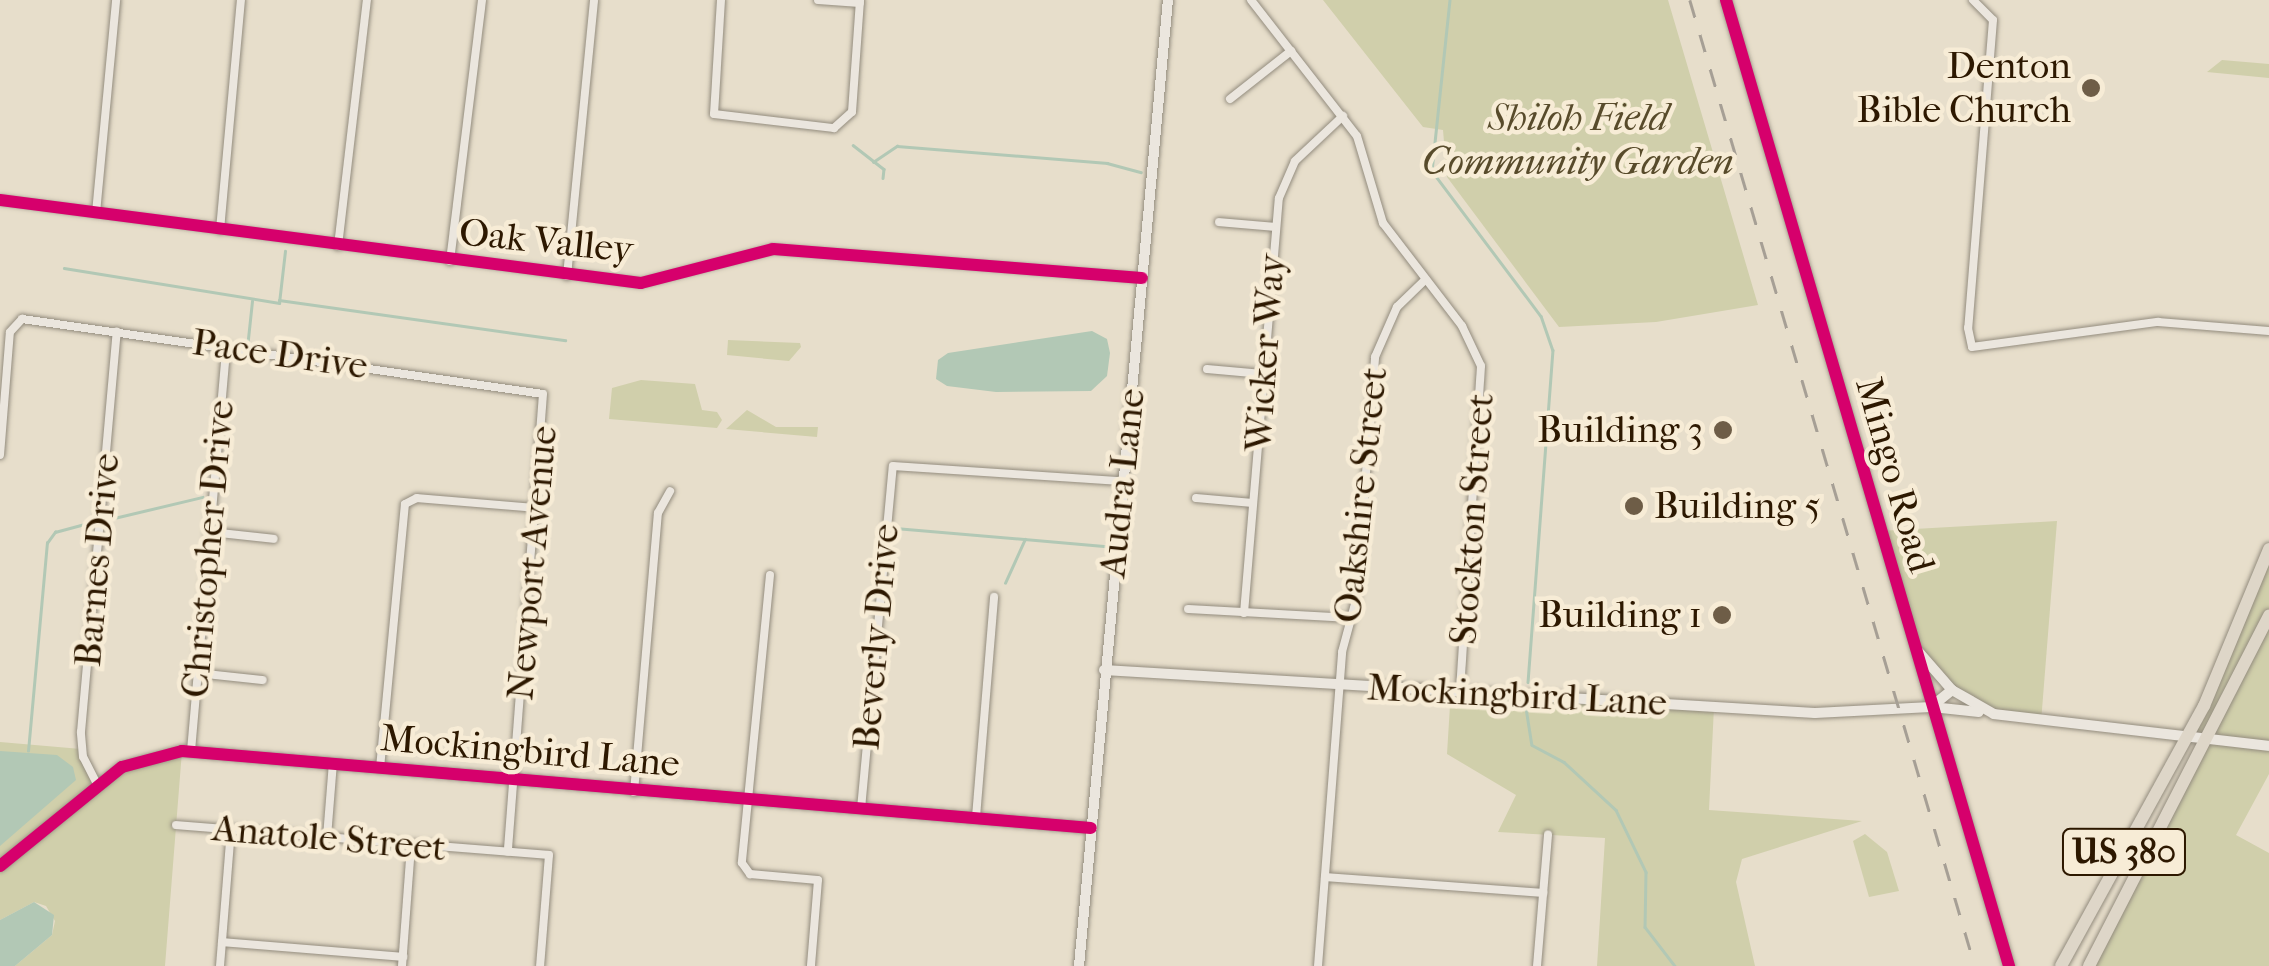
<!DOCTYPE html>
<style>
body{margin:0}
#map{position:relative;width:2269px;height:966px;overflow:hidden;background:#e7decb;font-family:"IM FELL French Canon",serif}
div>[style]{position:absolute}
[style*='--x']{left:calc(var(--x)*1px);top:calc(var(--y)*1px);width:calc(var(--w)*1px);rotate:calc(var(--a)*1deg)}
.green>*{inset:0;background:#d0cfab}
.water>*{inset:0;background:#b2c8b5}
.stream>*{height:2.5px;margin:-1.25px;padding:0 1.25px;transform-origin:1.25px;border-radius:1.25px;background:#b2c8b5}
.roads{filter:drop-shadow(0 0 2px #938c7e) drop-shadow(0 0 2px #938c7e)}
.minor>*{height:8px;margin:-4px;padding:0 4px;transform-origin:4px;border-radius:4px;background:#ebe6de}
.tertiary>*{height:10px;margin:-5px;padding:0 5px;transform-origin:5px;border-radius:5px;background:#ebe6de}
.primary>*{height:12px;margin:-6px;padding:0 6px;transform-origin:6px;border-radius:6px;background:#ded6c8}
.rail>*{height:2.5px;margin-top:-1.25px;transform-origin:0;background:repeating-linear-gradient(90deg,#a69f95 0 18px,transparent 0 36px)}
.cycleway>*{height:12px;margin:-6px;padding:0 6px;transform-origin:6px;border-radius:6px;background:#d6006c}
.dots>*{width:28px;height:28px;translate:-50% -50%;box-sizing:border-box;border:5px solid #f7ecd6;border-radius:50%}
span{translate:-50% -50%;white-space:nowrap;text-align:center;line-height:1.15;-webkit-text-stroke:9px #f7ecd6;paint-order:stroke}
.shield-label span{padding:2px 8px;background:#f7ecd6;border:2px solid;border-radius:8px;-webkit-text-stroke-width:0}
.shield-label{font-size:35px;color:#2d1800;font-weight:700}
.poi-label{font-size:38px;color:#2d1800}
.right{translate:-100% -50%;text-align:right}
.left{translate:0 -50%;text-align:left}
.park-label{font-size:38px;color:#584b2b;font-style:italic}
.street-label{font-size:38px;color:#2d1800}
</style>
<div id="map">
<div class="green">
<i style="clip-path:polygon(1323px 0,1668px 0,1758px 305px,1656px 322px,1559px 327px,1447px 177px,1443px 130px,1423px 127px)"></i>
<i style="clip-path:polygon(2222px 60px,2269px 64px,2269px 78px,2207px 72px)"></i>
<i style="clip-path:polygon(728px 340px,800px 343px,801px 347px,789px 361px,727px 355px)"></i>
<i style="clip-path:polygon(641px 380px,695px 384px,702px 410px,717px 412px,722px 420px,717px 428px,609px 419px,612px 388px)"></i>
<i style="clip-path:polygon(747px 410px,776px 427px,818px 427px,817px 437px,726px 429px)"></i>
<i style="clip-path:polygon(2057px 521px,2041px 722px,1981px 710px,1923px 660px,1879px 531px)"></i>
<i style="clip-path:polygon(2269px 549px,2269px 774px,2236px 835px,2269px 853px,2269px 966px,2089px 966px,2210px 741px,2187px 737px)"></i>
<i style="clip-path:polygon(1451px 689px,1714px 707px,1709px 810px,1862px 821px,1742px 859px,1736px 882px,1755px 966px,1597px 966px,1605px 838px,1498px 832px,1516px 795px,1447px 754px)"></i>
<i style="clip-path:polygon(0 742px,81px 749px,97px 784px,122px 767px,182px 751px,165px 966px,15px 966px,52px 935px,55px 921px,46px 906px,34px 902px,0 920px)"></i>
<i style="clip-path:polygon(1865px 834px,1887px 852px,1899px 891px,1869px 897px,1853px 841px)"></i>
</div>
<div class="water">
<i style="clip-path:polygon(1092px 331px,1107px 339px,1110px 353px,1107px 376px,1091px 391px,996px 392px,947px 386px,936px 379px,938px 360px,948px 353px)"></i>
<i style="clip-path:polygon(0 751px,57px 755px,73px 767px,76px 780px,0 846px)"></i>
<i style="clip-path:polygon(34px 902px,54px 915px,52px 935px,15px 966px,0 966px,0 920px)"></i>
</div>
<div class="stream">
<i style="--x:1450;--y:0;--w:172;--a:96"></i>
<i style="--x:1432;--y:171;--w:181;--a:53.1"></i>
<i style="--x:1541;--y:316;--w:36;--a:71"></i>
<i style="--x:1553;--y:350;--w:333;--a:94.3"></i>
<i style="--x:853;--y:145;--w:39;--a:38"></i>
<i style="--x:884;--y:169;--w:9;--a:96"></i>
<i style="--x:873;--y:162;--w:29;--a:-34"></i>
<i style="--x:897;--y:146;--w:211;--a:4.6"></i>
<i style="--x:1107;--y:163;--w:35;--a:15"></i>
<i style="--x:64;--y:268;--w:218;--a:9.2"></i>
<i style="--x:279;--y:303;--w:52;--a:-83.4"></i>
<i style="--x:279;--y:300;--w:289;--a:8"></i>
<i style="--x:247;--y:348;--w:47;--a:-83.9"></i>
<i style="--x:223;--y:492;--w:5;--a:-22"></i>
<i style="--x:110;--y:519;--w:95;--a:-13.4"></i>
<i style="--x:895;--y:528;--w:212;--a:4.9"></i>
<i style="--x:1005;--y:583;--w:48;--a:-65.6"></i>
<i style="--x:1526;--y:708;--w:37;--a:81"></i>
<i style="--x:1532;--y:745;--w:36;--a:28"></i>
<i style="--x:1564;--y:762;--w:71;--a:42.7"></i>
<i style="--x:1616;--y:810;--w:69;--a:64.2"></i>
<i style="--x:1646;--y:872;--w:55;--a:91"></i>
<i style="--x:1645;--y:927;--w:49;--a:52.4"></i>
<i style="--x:28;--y:751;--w:209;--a:-84.8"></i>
<i style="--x:47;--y:543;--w:14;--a:-54"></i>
<i style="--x:55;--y:532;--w:35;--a:-15"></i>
</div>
<div class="roads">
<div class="minor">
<i style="--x:721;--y:0;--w:114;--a:93.5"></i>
<i style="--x:714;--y:114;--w:121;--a:6.7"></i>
<i style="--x:834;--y:128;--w:24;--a:-42"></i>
<i style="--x:852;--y:112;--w:112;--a:-85.9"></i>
<i style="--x:818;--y:0;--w:42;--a:4.1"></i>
<i style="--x:1251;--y:0;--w:172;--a:52.1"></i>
<i style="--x:1357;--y:136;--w:91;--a:73.4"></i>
<i style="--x:1383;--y:223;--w:130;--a:52.5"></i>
<i style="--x:1462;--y:326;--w:44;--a:64.6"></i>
<i style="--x:1481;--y:366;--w:325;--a:93.7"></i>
<i style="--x:1973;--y:0;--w:28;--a:45"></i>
<i style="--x:1993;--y:20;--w:309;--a:94.6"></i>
<i style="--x:1968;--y:328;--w:19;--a:78"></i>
<i style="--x:1972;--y:347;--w:188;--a:-7.7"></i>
<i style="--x:2158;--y:322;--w:111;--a:4.6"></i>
<i style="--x:1230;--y:99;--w:78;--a:-38.2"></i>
<i style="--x:0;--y:200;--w:646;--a:7.38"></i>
<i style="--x:641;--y:283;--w:136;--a:-14.4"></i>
<i style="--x:773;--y:249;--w:370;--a:4.5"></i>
<i style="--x:96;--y:213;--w:214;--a:-84.6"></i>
<i style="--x:1219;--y:222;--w:56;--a:5.1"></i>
<i style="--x:220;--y:230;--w:231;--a:-84.8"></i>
<i style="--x:338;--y:246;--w:248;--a:-83.3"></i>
<i style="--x:450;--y:261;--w:263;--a:-83"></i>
<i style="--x:567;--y:276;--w:277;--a:-84.4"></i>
<i style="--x:1207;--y:369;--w:56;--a:5.1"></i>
<i style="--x:0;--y:455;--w:123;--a:-85.4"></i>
<i style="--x:10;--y:332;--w:18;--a:-47"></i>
<i style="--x:22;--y:319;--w:526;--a:8.19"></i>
<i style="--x:543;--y:394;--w:459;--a:94.4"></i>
<i style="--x:1196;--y:498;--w:57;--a:5"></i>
<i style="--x:210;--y:532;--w:64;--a:6.2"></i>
<i style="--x:770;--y:575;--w:289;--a:95.6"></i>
<i style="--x:742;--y:863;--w:14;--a:54"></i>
<i style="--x:750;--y:874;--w:68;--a:5"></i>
<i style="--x:818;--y:880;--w:86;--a:94.7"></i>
<i style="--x:1188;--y:609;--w:163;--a:3.2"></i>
<i style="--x:1244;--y:613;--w:416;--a:-85.2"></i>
<i style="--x:1279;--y:198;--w:40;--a:-66.6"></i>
<i style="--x:1295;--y:161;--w:66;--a:-43.2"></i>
<i style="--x:196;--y:673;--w:67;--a:6"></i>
<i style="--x:191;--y:751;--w:406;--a:-85"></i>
<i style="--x:380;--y:768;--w:265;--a:-84.6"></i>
<i style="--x:405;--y:504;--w:13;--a:-27"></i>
<i style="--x:417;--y:498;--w:120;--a:4.8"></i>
<i style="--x:97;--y:784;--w:30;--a:-117"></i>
<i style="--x:83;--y:757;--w:25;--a:-95"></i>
<i style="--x:81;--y:732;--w:402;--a:-84.9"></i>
<i style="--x:634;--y:792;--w:280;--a:-85.1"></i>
<i style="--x:658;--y:513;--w:25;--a:-61"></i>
<i style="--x:861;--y:809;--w:344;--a:-84.7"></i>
<i style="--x:893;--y:466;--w:228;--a:3.8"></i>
<i style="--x:976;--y:817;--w:221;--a:-85.3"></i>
<i style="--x:176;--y:825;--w:374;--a:4.6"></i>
<i style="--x:549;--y:855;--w:111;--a:94.6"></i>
<i style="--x:327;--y:837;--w:74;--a:-85.4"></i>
<i style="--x:1325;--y:877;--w:219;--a:4.2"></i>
<i style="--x:222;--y:942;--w:182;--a:4.7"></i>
<i style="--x:220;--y:966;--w:136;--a:-85.4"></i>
<i style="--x:402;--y:966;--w:121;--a:-85.7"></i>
<i style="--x:1318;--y:966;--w:315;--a:-85.6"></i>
<i style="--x:1342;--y:652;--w:54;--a:-74.9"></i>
<i style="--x:1356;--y:600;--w:244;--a:-85.5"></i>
<i style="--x:1375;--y:357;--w:55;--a:-66.3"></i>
<i style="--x:1397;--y:307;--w:39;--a:-44"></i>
<i style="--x:1537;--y:966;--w:132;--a:-85.2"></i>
</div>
<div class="tertiary">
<i style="--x:1726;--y:0;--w:1007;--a:73.67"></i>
<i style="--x:1918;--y:651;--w:52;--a:48.9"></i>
<i style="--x:1952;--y:690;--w:48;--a:29.7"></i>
<i style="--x:1994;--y:714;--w:277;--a:6.6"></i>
<i style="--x:1104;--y:670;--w:712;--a:3.46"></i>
<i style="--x:1815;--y:713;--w:116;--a:-3"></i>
<i style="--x:1931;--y:707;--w:27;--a:-39"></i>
<i style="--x:1932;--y:707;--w:47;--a:6.1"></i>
<i style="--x:0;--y:866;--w:157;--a:-39.1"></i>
<i style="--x:122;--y:767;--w:62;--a:-14.9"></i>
<i style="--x:182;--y:751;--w:912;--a:4.84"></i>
<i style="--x:1079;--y:966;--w:970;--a:-84.74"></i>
</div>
<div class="primary">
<i style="--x:2061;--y:966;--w:297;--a:-61.2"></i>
<i style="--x:2204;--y:706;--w:170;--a:-67.5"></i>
<i style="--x:2089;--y:966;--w:394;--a:-62.8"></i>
</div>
</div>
<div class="rail">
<i style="--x:1690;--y:0;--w:1007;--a:73.56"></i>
</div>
<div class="cycleway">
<i style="--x:1726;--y:0;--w:1007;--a:73.67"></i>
<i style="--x:0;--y:200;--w:646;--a:7.38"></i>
<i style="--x:641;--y:283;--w:136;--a:-14.4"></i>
<i style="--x:773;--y:249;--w:370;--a:4.5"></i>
<i style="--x:0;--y:866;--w:157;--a:-39.1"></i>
<i style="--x:122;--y:767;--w:62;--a:-14.9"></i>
<i style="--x:182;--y:751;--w:912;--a:4.84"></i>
</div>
<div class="dots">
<i style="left:2091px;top:88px;background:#6e5d47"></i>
<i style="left:1723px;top:430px;background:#6e5d47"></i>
<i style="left:1634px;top:506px;background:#6e5d47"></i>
<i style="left:1722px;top:615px;background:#6e5d47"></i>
</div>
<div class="shield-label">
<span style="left:2124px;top:852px">US 380</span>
</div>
<div class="poi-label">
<span class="right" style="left:2071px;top:88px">Denton<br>Bible Church</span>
<span class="right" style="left:1703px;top:430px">Building 3</span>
<span class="left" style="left:1654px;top:506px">Building 5</span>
<span class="right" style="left:1702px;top:615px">Building 1</span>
</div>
<div class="park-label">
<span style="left:1578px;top:140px">Shiloh Field<br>Community Garden</span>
</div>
<div class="street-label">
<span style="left:546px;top:241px;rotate:6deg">Oak Valley</span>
<span style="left:1265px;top:353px;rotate:-86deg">Wicker Way</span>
<span style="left:280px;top:354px;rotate:8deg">Pace Drive</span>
<span style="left:1895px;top:475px;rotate:74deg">Mingo Road</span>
<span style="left:1122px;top:483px;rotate:-84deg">Audra Lane</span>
<span style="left:1361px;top:495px;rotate:-84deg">Oakshire Street</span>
<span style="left:1472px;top:519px;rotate:-86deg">Stockton Street</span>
<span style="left:208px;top:549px;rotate:-85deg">Christopher Drive</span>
<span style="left:97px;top:560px;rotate:-85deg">Barnes Drive</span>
<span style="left:532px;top:563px;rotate:-85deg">Newport Avenue</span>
<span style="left:876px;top:637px;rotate:-85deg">Beverly Drive</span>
<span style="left:1517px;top:695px;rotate:3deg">Mockingbird Lane</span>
<span style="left:530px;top:751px;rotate:5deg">Mockingbird Lane</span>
<span style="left:329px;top:838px;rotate:5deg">Anatole Street</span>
</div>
</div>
